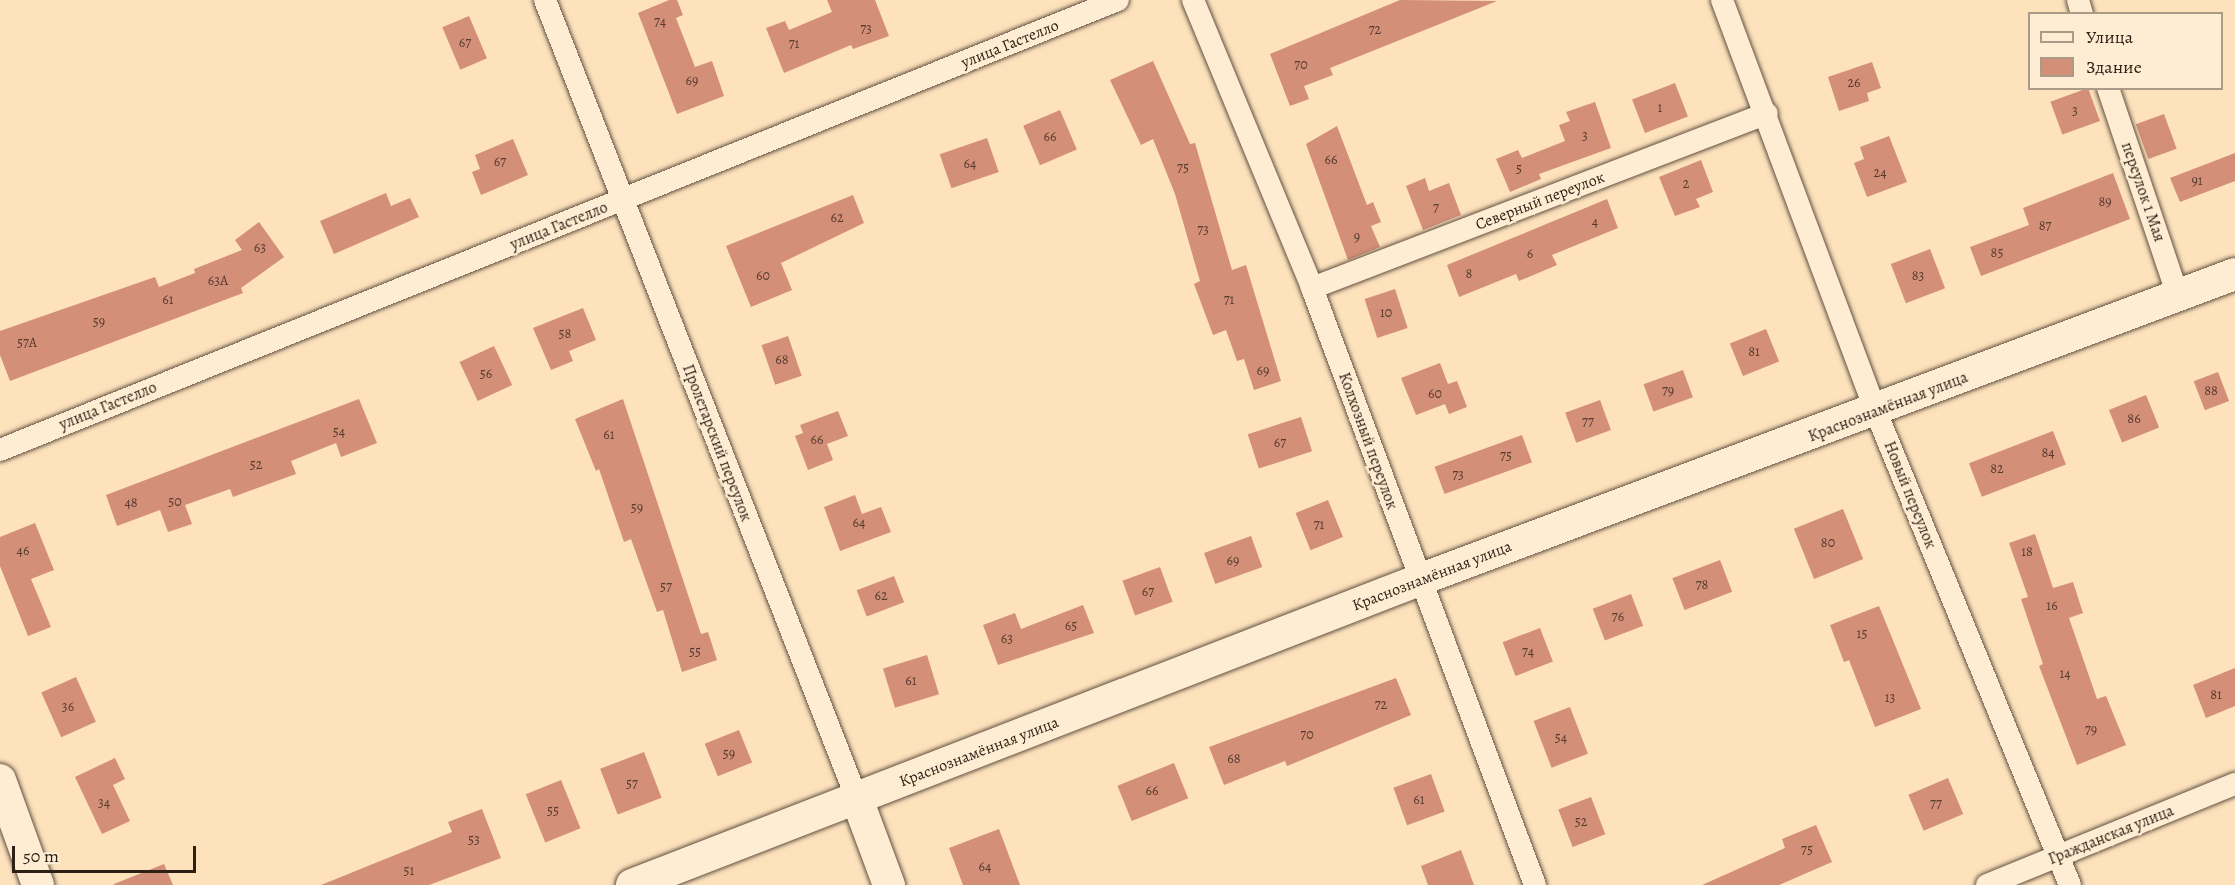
<!DOCTYPE html>
<meta charset="utf-8">
<style>
body{margin:0}
#map{position:relative;width:2235px;height:885px;overflow:hidden;background:#fde2bc;font-family:Alegreya,serif}
div>[style]{position:absolute}
[style*='--x']{left:calc(var(--x)*1px);top:calc(var(--y)*1px);width:calc(var(--w)*1px);rotate:calc(var(--a)*1deg)}
.building>*{inset:0;background:#d48f79;transform-origin:0 0}
.roads{filter:drop-shadow(0 0 2px #625040) drop-shadow(0 0 2px #625040)}
.street>*{height:22px;margin:-11px;padding:0 11px;transform-origin:11px;border-radius:11px;background:#feecd3}
.secondary>*{height:32px;margin:-16px;padding:0 16px;transform-origin:16px;border-radius:16px;background:#feecd3}
span{translate:-50% -50%;white-space:nowrap;text-align:center;line-height:1.15;-webkit-text-stroke:5px #feecd3;paint-order:stroke}
.number-label{font-size:14px;color:#583c2f}
.number-label span{-webkit-text-stroke-width:0}
.street-label{font-size:16px;color:#2f2016}
.legend{position:absolute;left:2028px;top:12px;width:195px;height:78px;box-sizing:border-box;background:#feecd3;border:2px solid #ab9a87;margin:0;padding:8px 10px;list-style:none;font-size:18px;color:#2f2016}
.legend li{display:flex;align-items:center;gap:12px;height:30px}
.legend b{width:30px;border:2px solid #ab9a87}
.scale{position:absolute;left:12px;top:846px;width:184px;height:27px;box-sizing:border-box;border:3px solid #2f2016;border-top:0;padding-left:8px;font-size:18px;line-height:21px;white-space:nowrap;color:#2f2016;-webkit-text-stroke:4px #feecd3;paint-order:stroke}
</style>
<div id="map">
<div class="building">
<i style="clip-path:polygon(669px 0,677px 0,683px 15px,676px 18px,695px 67px,712px 61px,724px 96px,677px 114px,638px 13px)"></i>
<i style="clip-path:polygon(827px 0,875px 0,889px 36px,853px 49px,851px 45px,784px 73px,766px 28px,785px 21px,789px 30px,832px 12px)"></i>
<i style="clip-path:polygon(1400px 0,1497px 1px,1330px 68px,1333px 75px,1304px 86px,1309px 99px,1290px 106px,1270px 54px)"></i>
<i style="left:469px;top:16px;width:46px;height:29px;rotate:67deg"></i>
<i style="clip-path:polygon(1153px 61px,1190px 144px,1195px 143px,1232px 270px,1246px 265px,1281px 381px,1254px 390px,1244px 359px,1237px 361px,1226px 330px,1213px 335px,1194px 284px,1200px 281px,1175px 194px,1153px 139px,1141px 145px,1110px 80px)"></i>
<i style="clip-path:polygon(1872px 62px,1881px 88px,1867px 93px,1869px 101px,1839px 111px,1828px 77px)"></i>
<i style="left:1675px;top:83px;width:36px;height:46px;rotate:69deg"></i>
<i style="left:2088px;top:88px;width:35px;height:40px;rotate:70deg"></i>
<i style="clip-path:polygon(1595px 102px,1611px 148px,1539px 174px,1541px 179px,1510px 192px,1496px 159px,1518px 150px,1522px 158px,1565px 141px,1559px 125px,1570px 121px,1566px 112px)"></i>
<i style="left:1060px;top:110px;width:43px;height:40px;rotate:67deg"></i>
<i style="left:2164px;top:114px;width:37px;height:30px;rotate:70deg"></i>
<i style="clip-path:polygon(1337px 126px,1367px 205px,1373px 202px,1381px 222px,1371px 226px,1380px 247px,1348px 260px,1306px 144px)"></i>
<i style="clip-path:polygon(1889px 136px,1907px 182px,1867px 197px,1854px 163px,1864px 159px,1860px 147px)"></i>
<i style="left:987px;top:138px;width:36px;height:50px;rotate:71deg"></i>
<i style="clip-path:polygon(513px 139px,528px 175px,481px 195px,472px 172px,480px 169px,475px 155px)"></i>
<i style="clip-path:polygon(2235px 153px,2235px 181px,2180px 202px,2170px 178px)"></i>
<i style="clip-path:polygon(1701px 160px,1713px 192px,1696px 199px,1700px 207px,1675px 216px,1659px 177px)"></i>
<i style="clip-path:polygon(2113px 173px,2130px 219px,1981px 276px,1970px 247px,2029px 225px,2023px 208px)"></i>
<i style="clip-path:polygon(1425px 178px,1429px 191px,1449px 183px,1461px 215px,1423px 230px,1406px 186px)"></i>
<i style="clip-path:polygon(386px 193px,391px 206px,410px 198px,419px 217px,334px 254px,320px 221px)"></i>
<i style="clip-path:polygon(853px 195px,864px 223px,781px 263px,792px 290px,751px 307px,726px 246px)"></i>
<i style="clip-path:polygon(1607px 199px,1618px 228px,1552px 255px,1557px 265px,1519px 281px,1516px 274px,1459px 297px,1447px 265px)"></i>
<i style="clip-path:polygon(259px 222px,284px 257px,241px 288px,243px 293px,10px 381px,0 355px,0 331px,155px 277px,159px 287px,195px 273px,194px 269px,242px 250px,235px 240px)"></i>
<i style="left:1930px;top:249px;width:42px;height:42px;rotate:69deg"></i>
<i style="left:1395px;top:289px;width:41px;height:32px;rotate:72deg"></i>
<i style="clip-path:polygon(583px 308px,596px 340px,569px 351px,573px 361px,551px 370px,533px 328px)"></i>
<i style="left:1766px;top:329px;width:35px;height:39px;rotate:68deg"></i>
<i style="left:788px;top:336px;width:42px;height:28px;rotate:71deg"></i>
<i style="left:494px;top:346px;width:43px;height:38px;rotate:65deg"></i>
<i style="clip-path:polygon(1440px 363px,1448px 384px,1457px 381px,1467px 407px,1449px 414px,1445px 404px,1416px 415px,1401px 378px)"></i>
<i style="left:1683px;top:370px;width:29px;height:42px;rotate:70deg"></i>
<i style="left:2218px;top:372px;width:31px;height:26px;rotate:69deg"></i>
<i style="left:2146px;top:395px;width:35px;height:40px;rotate:68deg"></i>
<i style="clip-path:polygon(359px 399px,377px 443px,341px 457px,336px 443px,291px 461px,296px 474px,233px 497px,230px 489px,185px 505px,192px 524px,168px 532px,160px 510px,117px 526px,106px 495px)"></i>
<i style="clip-path:polygon(623px 399px,701px 634px,708px 632px,717px 660px,682px 672px,663px 610px,657px 612px,631px 539px,624px 542px,599px 469px,596px 471px,575px 419px)"></i>
<i style="left:1600px;top:400px;width:32px;height:37px;rotate:70deg"></i>
<i style="clip-path:polygon(838px 411px,848px 436px,827px 444px,833px 460px,808px 470px,795px 436px,803px 433px,800px 425px)"></i>
<i style="left:1301px;top:417px;width:36px;height:56px;rotate:72deg"></i>
<i style="left:2053px;top:431px;width:36px;height:90px;rotate:69deg"></i>
<i style="left:1522px;top:435px;width:29px;height:93px;rotate:70deg"></i>
<i style="clip-path:polygon(855px 495px,862px 514px,881px 507px,891px 532px,840px 551px,824px 507px)"></i>
<i style="left:1328px;top:500px;width:40px;height:35px;rotate:68deg"></i>
<i style="left:1843px;top:509px;width:54px;height:53px;rotate:68deg"></i>
<i style="clip-path:polygon(35px 523px,54px 570px,31px 579px,51px 627px,28px 636px,0 566px,0 537px)"></i>
<i style="clip-path:polygon(2035px 534px,2053px 588px,2073px 582px,2083px 613px,2069px 618px,2097px 699px,2106px 696px,2126px 745px,2077px 765px,2039px 666px,2043px 664px,2021px 599px,2028px 597px,2009px 543px)"></i>
<i style="left:1251px;top:536px;width:33px;height:50px;rotate:70deg"></i>
<i style="left:1720px;top:560px;width:34px;height:51px;rotate:69deg"></i>
<i style="left:1160px;top:567px;width:37px;height:40px;rotate:70deg"></i>
<i style="left:894px;top:576px;width:28px;height:40px;rotate:69deg"></i>
<i style="left:1631px;top:594px;width:34px;height:41px;rotate:69deg"></i>
<i style="clip-path:polygon(1083px 605px,1094px 633px,998px 665px,983px 625px,1015px 613px,1021px 629px)"></i>
<i style="clip-path:polygon(1879px 606px,1921px 709px,1875px 727px,1849px 660px,1844px 662px,1830px 625px)"></i>
<i style="left:1540px;top:628px;width:36px;height:40px;rotate:69deg"></i>
<i style="left:927px;top:655px;width:41px;height:46px;rotate:73deg"></i>
<i style="clip-path:polygon(2235px 668px,2235px 706px,2206px 718px,2193px 685px)"></i>
<i style="left:76px;top:677px;width:49px;height:38px;rotate:66deg"></i>
<i style="clip-path:polygon(1396px 678px,1411px 715px,1287px 766px,1285px 761px,1224px 785px,1209px 747px)"></i>
<i style="left:1570px;top:707px;width:50px;height:39px;rotate:69deg"></i>
<i style="left:739px;top:730px;width:35px;height:37px;rotate:68deg"></i>
<i style="left:644px;top:752px;width:49px;height:47px;rotate:69deg"></i>
<i style="clip-path:polygon(115px 758px,125px 779px,113px 785px,130px 821px,102px 834px,75px 777px)"></i>
<i style="left:1174px;top:763px;width:38px;height:61px;rotate:68deg"></i>
<i style="left:1431px;top:774px;width:40px;height:40px;rotate:70deg"></i>
<i style="left:1948px;top:778px;width:39px;height:43px;rotate:67deg"></i>
<i style="left:561px;top:780px;width:52px;height:38px;rotate:68deg"></i>
<i style="left:1591px;top:797px;width:40px;height:35px;rotate:69deg"></i>
<i style="clip-path:polygon(482px 809px,501px 858px,429px 885px,321px 885px,452px 832px,448px 822px)"></i>
<i style="clip-path:polygon(1816px 825px,1832px 862px,1779px 885px,1702px 885px,1785px 848px,1782px 839px)"></i>
<i style="clip-path:polygon(999px 829px,1020px 885px,963px 885px,949px 848px)"></i>
<i style="clip-path:polygon(1461px 850px,1474px 885px,1428px 885px,1421px 866px)"></i>
<i style="clip-path:polygon(164px 864px,173px 885px,114px 885px,114px 884px)"></i>
</div>
<div class="roads">
<div class="street">
<i style="--x:545;--y:0;--w:858;--a:68.67"></i>
<i style="--x:1193;--y:0;--w:312;--a:67.5"></i>
<i style="--x:1312;--y:288;--w:637;--a:69.52"></i>
<i style="--x:1722;--y:0;--w:440;--a:69.5"></i>
<i style="--x:1876;--y:412;--w:511;--a:67.7"></i>
<i style="--x:2078;--y:0;--w:15;--a:74"></i>
<i style="--x:2108;--y:88;--w:219;--a:71.4"></i>
<i style="--x:1312;--y:288;--w:487;--a:-21"></i>
<i style="--x:0;--y:450;--w:1205;--a:-21.93"></i>
<i style="--x:1987;--y:885;--w:268;--a:-22.2"></i>
</div>
<div class="secondary">
<i style="--x:0;--y:780;--w:112;--a:70.1"></i>
<i style="--x:857;--y:799;--w:92;--a:69.6"></i>
<i style="--x:632;--y:885;--w:844;--a:-21.18"></i>
<i style="--x:1419;--y:580;--w:871;--a:-20.56"></i>
</div>
</div>
<div class="number-label">
<span style="left:660px;top:22px">74</span>
<span style="left:866px;top:29px">73</span>
<span style="left:1375px;top:30px">72</span>
<span style="left:465px;top:43px">67</span>
<span style="left:794px;top:44px">71</span>
<span style="left:1301px;top:65px">70</span>
<span style="left:692px;top:81px">69</span>
<span style="left:1854px;top:83px">26</span>
<span style="left:1660px;top:108px">1</span>
<span style="left:2075px;top:111px">3</span>
<span style="left:1585px;top:136px">3</span>
<span style="left:1050px;top:137px">66</span>
<span style="left:1331px;top:160px">66</span>
<span style="left:500px;top:162px">67</span>
<span style="left:970px;top:164px">64</span>
<span style="left:1183px;top:168px">75</span>
<span style="left:1519px;top:169px">5</span>
<span style="left:1880px;top:173px">24</span>
<span style="left:2197px;top:181px">91</span>
<span style="left:1686px;top:184px">2</span>
<span style="left:2105px;top:202px">89</span>
<span style="left:1436px;top:208px">7</span>
<span style="left:837px;top:218px">62</span>
<span style="left:1595px;top:222px">4</span>
<span style="left:2045px;top:226px">87</span>
<span style="left:1203px;top:230px">73</span>
<span style="left:1357px;top:237px">9</span>
<span style="left:260px;top:248px">63</span>
<span style="left:1997px;top:253px">85</span>
<span style="left:1530px;top:254px">6</span>
<span style="left:1469px;top:274px">8</span>
<span style="left:763px;top:276px">60</span>
<span style="left:1918px;top:276px">83</span>
<span style="left:218px;top:281px">63А</span>
<span style="left:168px;top:300px">61</span>
<span style="left:1229px;top:300px">71</span>
<span style="left:1386px;top:313px">10</span>
<span style="left:99px;top:322px">59</span>
<span style="left:565px;top:334px">58</span>
<span style="left:27px;top:343px">57А</span>
<span style="left:1754px;top:352px">81</span>
<span style="left:782px;top:360px">68</span>
<span style="left:1263px;top:371px">69</span>
<span style="left:486px;top:374px">56</span>
<span style="left:1668px;top:391px">79</span>
<span style="left:2211px;top:391px">88</span>
<span style="left:1435px;top:394px">60</span>
<span style="left:2134px;top:419px">86</span>
<span style="left:1588px;top:422px">77</span>
<span style="left:339px;top:432px">54</span>
<span style="left:609px;top:435px">61</span>
<span style="left:817px;top:440px">66</span>
<span style="left:1280px;top:443px">67</span>
<span style="left:2048px;top:453px">84</span>
<span style="left:1506px;top:456px">75</span>
<span style="left:256px;top:465px">52</span>
<span style="left:1997px;top:469px">82</span>
<span style="left:1458px;top:475px">73</span>
<span style="left:175px;top:502px">50</span>
<span style="left:131px;top:503px">48</span>
<span style="left:637px;top:508px">59</span>
<span style="left:859px;top:523px">64</span>
<span style="left:1319px;top:525px">71</span>
<span style="left:1828px;top:543px">80</span>
<span style="left:23px;top:551px">46</span>
<span style="left:2027px;top:552px">18</span>
<span style="left:1233px;top:561px">69</span>
<span style="left:1702px;top:585px">78</span>
<span style="left:666px;top:587px">57</span>
<span style="left:1148px;top:592px">67</span>
<span style="left:881px;top:596px">62</span>
<span style="left:2052px;top:606px">16</span>
<span style="left:1618px;top:617px">76</span>
<span style="left:1071px;top:626px">65</span>
<span style="left:1862px;top:634px">15</span>
<span style="left:1007px;top:639px">63</span>
<span style="left:695px;top:652px">55</span>
<span style="left:1528px;top:652px">74</span>
<span style="left:2065px;top:674px">14</span>
<span style="left:911px;top:681px">61</span>
<span style="left:2216px;top:695px">81</span>
<span style="left:1890px;top:698px">13</span>
<span style="left:1381px;top:705px">72</span>
<span style="left:68px;top:707px">36</span>
<span style="left:2091px;top:730px">79</span>
<span style="left:1307px;top:735px">70</span>
<span style="left:1561px;top:738px">54</span>
<span style="left:729px;top:754px">59</span>
<span style="left:1234px;top:759px">68</span>
<span style="left:632px;top:784px">57</span>
<span style="left:1152px;top:791px">66</span>
<span style="left:1419px;top:800px">61</span>
<span style="left:104px;top:803px">34</span>
<span style="left:1936px;top:804px">77</span>
<span style="left:553px;top:811px">55</span>
<span style="left:1581px;top:822px">52</span>
<span style="left:474px;top:840px">53</span>
<span style="left:1807px;top:850px">75</span>
<span style="left:985px;top:867px">64</span>
<span style="left:409px;top:871px">51</span>
</div>
<div class="street-label">
<span style="left:1010px;top:44px;rotate:-22deg">улица Гастелло</span>
<span style="left:2143px;top:192px;rotate:71deg">переулок 1 Мая</span>
<span style="left:1540px;top:201px;rotate:-21deg">Северный переулок</span>
<span style="left:559px;top:226px;rotate:-22deg">улица Гастелло</span>
<span style="left:108px;top:406px;rotate:-22deg">улица Гастелло</span>
<span style="left:1888px;top:407px;rotate:-21deg">Краснознамённая улица</span>
<span style="left:1368px;top:441px;rotate:70deg">Колхозный переулок</span>
<span style="left:717px;top:443px;rotate:69deg">Пролетарский переулок</span>
<span style="left:1910px;top:495px;rotate:68deg">Новый переулок</span>
<span style="left:1432px;top:576px;rotate:-21deg">Краснознамённая улица</span>
<span style="left:979px;top:752px;rotate:-21deg">Краснознамённая улица</span>
<span style="left:2111px;top:835px;rotate:-22deg">Гражданская улица</span>
</div>
<ul class="legend">
<li><b style="height:8px;background:#feecd3"></b>Улица</li>
<li><b style="height:16px;background:#d48f79"></b>Здание</li>
</ul>
<div class="scale">50 m</div>
</div>
